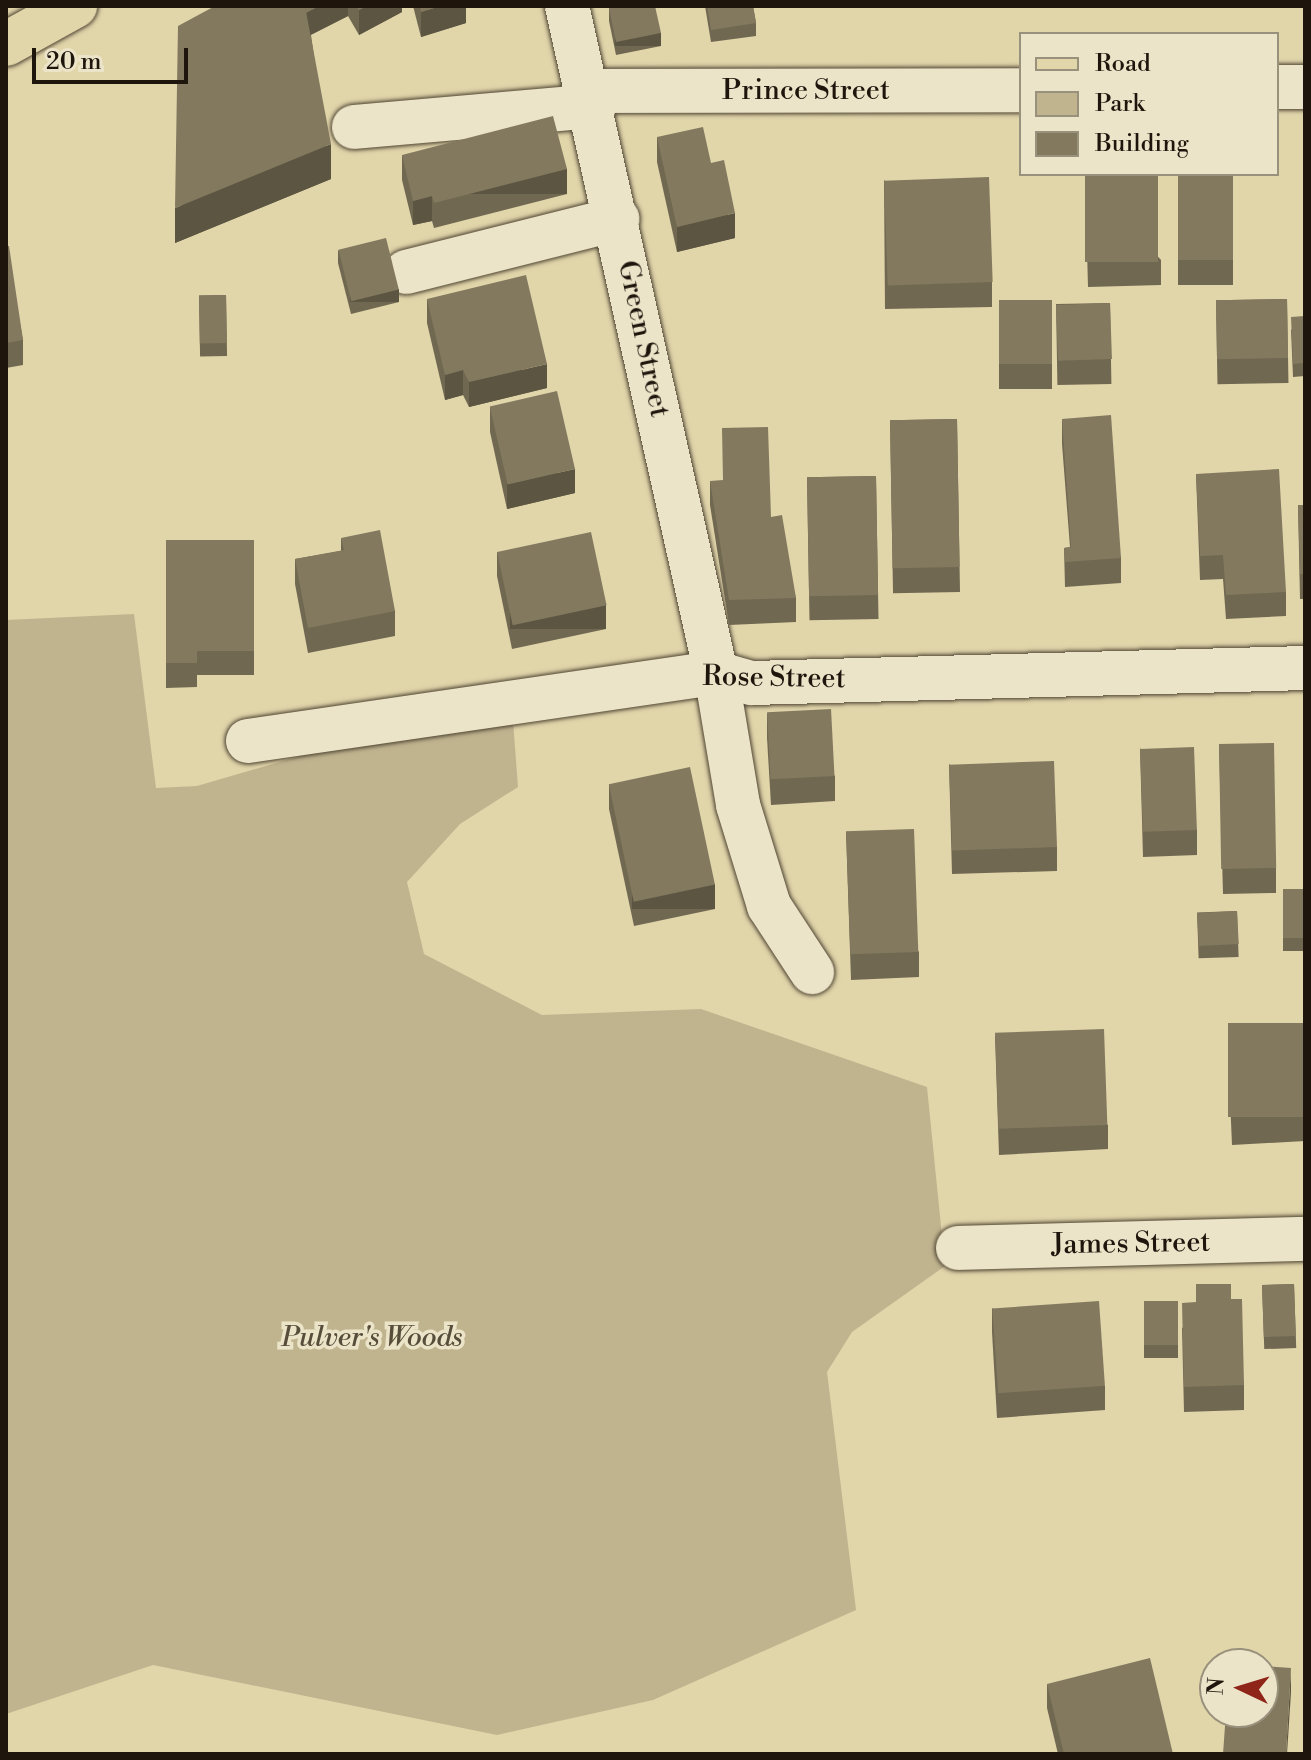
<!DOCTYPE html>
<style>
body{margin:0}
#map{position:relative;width:1311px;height:1760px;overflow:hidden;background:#e1d5aa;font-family:"Libre Bodoni",serif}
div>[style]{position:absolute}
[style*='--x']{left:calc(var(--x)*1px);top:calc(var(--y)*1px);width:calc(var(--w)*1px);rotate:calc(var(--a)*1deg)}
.green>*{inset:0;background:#c0b48f}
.roads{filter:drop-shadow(0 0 2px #4f4534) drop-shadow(0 0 2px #4f4534)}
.minor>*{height:44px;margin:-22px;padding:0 22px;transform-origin:22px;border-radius:22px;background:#ece4c8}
.major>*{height:44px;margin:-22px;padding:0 22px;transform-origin:22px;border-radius:22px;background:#e1d5aa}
.wall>*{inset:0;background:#716852;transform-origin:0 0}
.shaded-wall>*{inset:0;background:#5c5542;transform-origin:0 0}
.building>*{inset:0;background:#83795f;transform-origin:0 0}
span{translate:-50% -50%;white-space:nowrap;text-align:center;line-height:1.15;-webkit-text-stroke:7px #ece4c8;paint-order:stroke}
.street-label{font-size:28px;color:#1e150d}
.park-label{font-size:28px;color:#574d3a;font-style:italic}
.frame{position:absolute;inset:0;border:8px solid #1e150d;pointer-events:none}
.legend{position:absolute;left:1019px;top:32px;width:260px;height:144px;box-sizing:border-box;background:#ece4c8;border:2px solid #9a917d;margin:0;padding:10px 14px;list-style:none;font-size:24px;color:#1e150d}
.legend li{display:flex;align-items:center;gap:16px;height:40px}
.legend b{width:40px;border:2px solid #9a917d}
.north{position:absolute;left:1199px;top:1648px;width:80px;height:80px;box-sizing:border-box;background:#ece4c8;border:2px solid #9a917d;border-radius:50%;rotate:274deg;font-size:22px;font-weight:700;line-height:32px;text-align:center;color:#1e150d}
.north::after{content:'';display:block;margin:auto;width:28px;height:36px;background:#8f2418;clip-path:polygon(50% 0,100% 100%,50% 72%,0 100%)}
.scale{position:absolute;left:32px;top:48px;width:156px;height:36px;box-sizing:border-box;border:4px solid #1e150d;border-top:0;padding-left:10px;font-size:24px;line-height:28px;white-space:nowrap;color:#1e150d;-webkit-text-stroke:6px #ece4c8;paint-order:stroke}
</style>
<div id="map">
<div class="green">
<i style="clip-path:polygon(134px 614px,156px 788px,197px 786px,355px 740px,513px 721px,518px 787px,460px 824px,407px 882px,424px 954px,542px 1015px,701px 1009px,927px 1087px,945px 1266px,852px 1332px,827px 1372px,856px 1610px,653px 1700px,497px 1735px,153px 1665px,6px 1714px,6px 620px)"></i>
</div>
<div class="roads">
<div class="minor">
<i style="--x:567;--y:6;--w:683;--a:77.41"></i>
<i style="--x:716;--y:673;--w:134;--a:80.5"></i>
<i style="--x:738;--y:805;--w:106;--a:72.9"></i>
<i style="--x:769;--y:906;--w:79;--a:56.9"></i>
<i style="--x:1277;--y:87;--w:28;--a:0"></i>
<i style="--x:591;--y:91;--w:430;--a:-0.1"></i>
<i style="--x:354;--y:127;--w:241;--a:-5"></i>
<i style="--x:406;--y:272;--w:218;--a:-14.1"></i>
<i style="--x:248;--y:741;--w:473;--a:-8.3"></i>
<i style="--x:716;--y:673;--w:37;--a:16"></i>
<i style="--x:752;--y:683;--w:553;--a:-1.55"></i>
<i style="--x:958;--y:1248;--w:347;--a:-1.5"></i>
</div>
<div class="major">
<i style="--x:6;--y:44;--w:79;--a:-28.8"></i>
</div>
</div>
<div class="wall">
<i style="clip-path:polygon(215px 6px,402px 6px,402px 12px,359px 35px,348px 16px,311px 35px,331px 179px,175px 243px)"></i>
<i style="clip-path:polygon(413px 6px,466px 6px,466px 23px,421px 37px)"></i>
<i style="clip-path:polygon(705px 6px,753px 6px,756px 23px,756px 36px,711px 42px)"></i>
<i style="clip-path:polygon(609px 8px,661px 46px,616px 55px,609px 21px)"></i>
<i style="clip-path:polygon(657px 137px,711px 163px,735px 238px,677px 252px,657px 162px)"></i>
<i style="clip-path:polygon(402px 155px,567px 194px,434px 228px,432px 221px,413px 225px,402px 180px)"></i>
<i style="clip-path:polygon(1085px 174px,1161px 260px,1161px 285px,1088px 287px)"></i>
<i style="left:1178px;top:174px;width:55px;height:111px"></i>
<i style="clip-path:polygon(884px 180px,992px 282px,992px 307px,885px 309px)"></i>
<i style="clip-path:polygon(6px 246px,23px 340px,23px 365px,6px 368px)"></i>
<i style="clip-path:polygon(338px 250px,399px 302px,351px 314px,338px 263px)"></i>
<i style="left:226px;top:295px;width:61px;height:27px;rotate:89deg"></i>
<i style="clip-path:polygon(427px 299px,547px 388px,469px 407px,463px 395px,445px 400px,427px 323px)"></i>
<i style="left:1287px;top:299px;width:84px;height:71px;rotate:89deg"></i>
<i style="left:999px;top:300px;width:53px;height:89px"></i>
<i style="left:1110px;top:303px;width:81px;height:54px;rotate:89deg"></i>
<i style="clip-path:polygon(1305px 316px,1305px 376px,1293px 377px,1291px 330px)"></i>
<i style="clip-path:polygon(490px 407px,575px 493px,507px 509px,490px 432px)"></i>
<i style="left:957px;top:419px;width:173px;height:67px;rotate:89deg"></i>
<i style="clip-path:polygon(1062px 419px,1121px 558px,1121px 583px,1065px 587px,1064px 548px,1070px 547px,1062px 444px)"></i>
<i style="clip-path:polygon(1196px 474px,1286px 592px,1286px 616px,1226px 619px,1223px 579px,1200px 580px)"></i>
<i style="left:876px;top:476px;width:143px;height:69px;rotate:89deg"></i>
<i style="clip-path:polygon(710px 481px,771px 517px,796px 598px,796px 622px,729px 625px,710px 505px)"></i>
<i style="clip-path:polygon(1298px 505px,1305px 505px,1305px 599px,1300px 599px)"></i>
<i style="clip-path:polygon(341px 538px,395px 611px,395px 636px,308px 653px,295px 584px,295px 559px,341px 551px)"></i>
<i style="clip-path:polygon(166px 540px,254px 540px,254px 675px,197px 675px,197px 687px,166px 688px)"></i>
<i style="clip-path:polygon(497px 552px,606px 629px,512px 649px,497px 576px)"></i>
<i style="clip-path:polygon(767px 713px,835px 776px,835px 801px,771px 805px,767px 738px)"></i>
<i style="clip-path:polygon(1219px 745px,1276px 868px,1276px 893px,1223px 894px)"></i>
<i style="clip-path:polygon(1140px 748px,1197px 830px,1197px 855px,1143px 857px)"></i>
<i style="clip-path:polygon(949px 764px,1057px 847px,1057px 871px,952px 874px)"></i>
<i style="clip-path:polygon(609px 784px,715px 909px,634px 926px,609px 809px)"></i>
<i style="clip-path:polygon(846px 831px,919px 952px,919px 977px,851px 980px)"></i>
<i style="left:1305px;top:889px;width:62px;height:22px;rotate:90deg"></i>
<i style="left:1237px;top:911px;width:46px;height:40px;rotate:88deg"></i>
<i style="clip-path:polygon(1305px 1023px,1305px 1141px,1232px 1145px,1228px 1051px,1228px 1027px)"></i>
<i style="clip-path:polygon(995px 1035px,1108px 1125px,1108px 1149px,999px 1155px)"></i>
<i style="left:1294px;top:1284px;width:64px;height:32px;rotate:88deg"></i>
<i style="clip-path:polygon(1231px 1299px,1244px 1385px,1244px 1410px,1184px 1412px,1182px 1328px)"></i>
<i style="left:1144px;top:1301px;width:34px;height:57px"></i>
<i style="clip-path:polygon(992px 1308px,1105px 1386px,1105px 1410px,997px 1418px,992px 1332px)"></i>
<i style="clip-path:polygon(1047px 1684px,1173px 1754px,1058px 1754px,1047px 1708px)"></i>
</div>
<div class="shaded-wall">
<i style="clip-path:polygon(319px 6px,348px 6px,348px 16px,304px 38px,304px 14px)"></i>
<i style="clip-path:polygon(367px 6px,402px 6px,402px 12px,359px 35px,359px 10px)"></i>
<i style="clip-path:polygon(441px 6px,466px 6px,466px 23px,421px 37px,421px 12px)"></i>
<i style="left:661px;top:33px;width:13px;height:46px;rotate:90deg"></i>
<i style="clip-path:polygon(331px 144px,331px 179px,175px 243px,175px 208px)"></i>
<i style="left:567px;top:169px;width:25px;height:137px;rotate:90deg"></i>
<i style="clip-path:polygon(432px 196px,432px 221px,413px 225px,413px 201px)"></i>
<i style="clip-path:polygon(735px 213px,735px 238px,677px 252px,677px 227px)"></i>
<i style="left:399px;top:289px;width:13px;height:49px;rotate:90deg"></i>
<i style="clip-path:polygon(547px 364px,547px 388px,469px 407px,469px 382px)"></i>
<i style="clip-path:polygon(463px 370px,463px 395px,445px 400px,445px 375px)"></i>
<i style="clip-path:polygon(575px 469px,575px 493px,507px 509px,507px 484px)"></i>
<i style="left:606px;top:605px;width:24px;height:96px;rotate:90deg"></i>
<i style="left:715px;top:884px;width:25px;height:83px;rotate:90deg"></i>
<i style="clip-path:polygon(1291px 1668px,1291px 1692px,1287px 1754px,1286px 1754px)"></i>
</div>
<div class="building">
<i style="clip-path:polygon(215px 6px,305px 6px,331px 144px,175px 208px,178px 26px)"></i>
<i style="clip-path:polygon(305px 6px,319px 6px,306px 13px)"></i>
<i style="clip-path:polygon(356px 6px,367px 6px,359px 10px)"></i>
<i style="clip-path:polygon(420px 6px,441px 6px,421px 12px)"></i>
<i style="clip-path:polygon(619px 6px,655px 6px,661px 33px,616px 42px,609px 8px)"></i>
<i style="clip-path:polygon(707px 6px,753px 6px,756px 23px,711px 30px)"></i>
<i style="clip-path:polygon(553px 116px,567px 169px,434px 203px,432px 196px,413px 201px,402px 155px)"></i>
<i style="clip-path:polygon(703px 127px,711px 163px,724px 160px,735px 213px,677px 227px,657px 137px)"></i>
<i style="left:1085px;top:174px;width:73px;height:88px"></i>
<i style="left:1178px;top:174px;width:55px;height:86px"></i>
<i style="left:989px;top:177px;width:105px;height:105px;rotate:88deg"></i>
<i style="left:386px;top:238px;width:53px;height:49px;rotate:76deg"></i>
<i style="clip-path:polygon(6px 246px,9px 246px,23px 340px,6px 343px)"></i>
<i style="clip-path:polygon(526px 275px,547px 364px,469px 382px,463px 370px,445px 375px,427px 299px)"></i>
<i style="left:226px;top:295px;width:48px;height:27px;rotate:89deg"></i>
<i style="left:1287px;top:299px;width:59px;height:71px;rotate:89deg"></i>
<i style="left:999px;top:300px;width:53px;height:64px"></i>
<i style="left:1110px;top:303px;width:56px;height:54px;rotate:88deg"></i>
<i style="clip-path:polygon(1305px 316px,1305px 363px,1293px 364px,1291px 317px)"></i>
<i style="left:557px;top:391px;width:80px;height:69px;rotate:77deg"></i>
<i style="clip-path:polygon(1111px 415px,1121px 558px,1065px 562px,1064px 548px,1071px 547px,1062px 419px)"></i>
<i style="left:957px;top:419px;width:148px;height:67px;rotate:89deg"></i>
<i style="clip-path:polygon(768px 427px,771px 517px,782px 515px,796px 598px,729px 600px,710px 481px,723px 480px,722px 428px)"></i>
<i style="clip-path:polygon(1279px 469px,1286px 592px,1226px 595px,1223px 555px,1200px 556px,1196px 474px)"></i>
<i style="left:876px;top:476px;width:119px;height:69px;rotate:89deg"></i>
<i style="clip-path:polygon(1298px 505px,1305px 505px,1305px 574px,1300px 574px)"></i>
<i style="clip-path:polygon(380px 530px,395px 611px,308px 628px,295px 559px,344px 550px,341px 538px)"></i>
<i style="left:591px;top:532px;width:75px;height:96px;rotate:78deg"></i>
<i style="clip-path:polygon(166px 540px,254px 540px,254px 651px,197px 651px,197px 663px,166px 663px)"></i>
<i style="left:831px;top:709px;width:67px;height:64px;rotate:87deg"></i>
<i style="left:1274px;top:743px;width:125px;height:55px;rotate:89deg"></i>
<i style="left:1194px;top:747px;width:83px;height:54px;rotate:88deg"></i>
<i style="left:1054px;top:761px;width:86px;height:105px;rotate:88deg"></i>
<i style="left:690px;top:767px;width:120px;height:83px;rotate:78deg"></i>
<i style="left:914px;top:829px;width:123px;height:68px;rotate:88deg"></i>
<i style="left:1305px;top:889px;width:49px;height:22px;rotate:90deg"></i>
<i style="left:1237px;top:911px;width:33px;height:40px;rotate:87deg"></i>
<i style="left:1305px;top:1023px;width:94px;height:77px;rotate:90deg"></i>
<i style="left:1104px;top:1029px;width:96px;height:109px;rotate:88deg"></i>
<i style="clip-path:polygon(1196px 1284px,1231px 1284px,1231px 1299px,1242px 1299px,1244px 1385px,1184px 1387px,1182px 1303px,1196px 1302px)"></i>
<i style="left:1294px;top:1284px;width:52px;height:32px;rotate:88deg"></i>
<i style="left:1099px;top:1301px;width:85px;height:107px;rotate:86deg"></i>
<i style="left:1144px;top:1301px;width:34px;height:44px"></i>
<i style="clip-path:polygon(1150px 1658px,1173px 1754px,1064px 1754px,1047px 1684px)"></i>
<i style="clip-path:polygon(1263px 1666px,1291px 1668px,1286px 1754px,1223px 1754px,1226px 1712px,1263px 1712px)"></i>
</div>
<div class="street-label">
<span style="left:806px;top:91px">Prince Street</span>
<span style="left:643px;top:339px;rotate:78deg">Green Street</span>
<span style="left:774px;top:678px;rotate:1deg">Rose Street</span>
<span style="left:1131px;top:1244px;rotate:-1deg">James Street</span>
</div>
<div class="park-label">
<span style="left:372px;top:1338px">Pulver's Woods</span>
</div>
<div class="frame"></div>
<ul class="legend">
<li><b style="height:10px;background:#e1d5aa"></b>Road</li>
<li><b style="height:22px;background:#c0b48f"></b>Park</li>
<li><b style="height:22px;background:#83795f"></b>Building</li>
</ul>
<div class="north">N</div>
<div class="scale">20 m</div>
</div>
